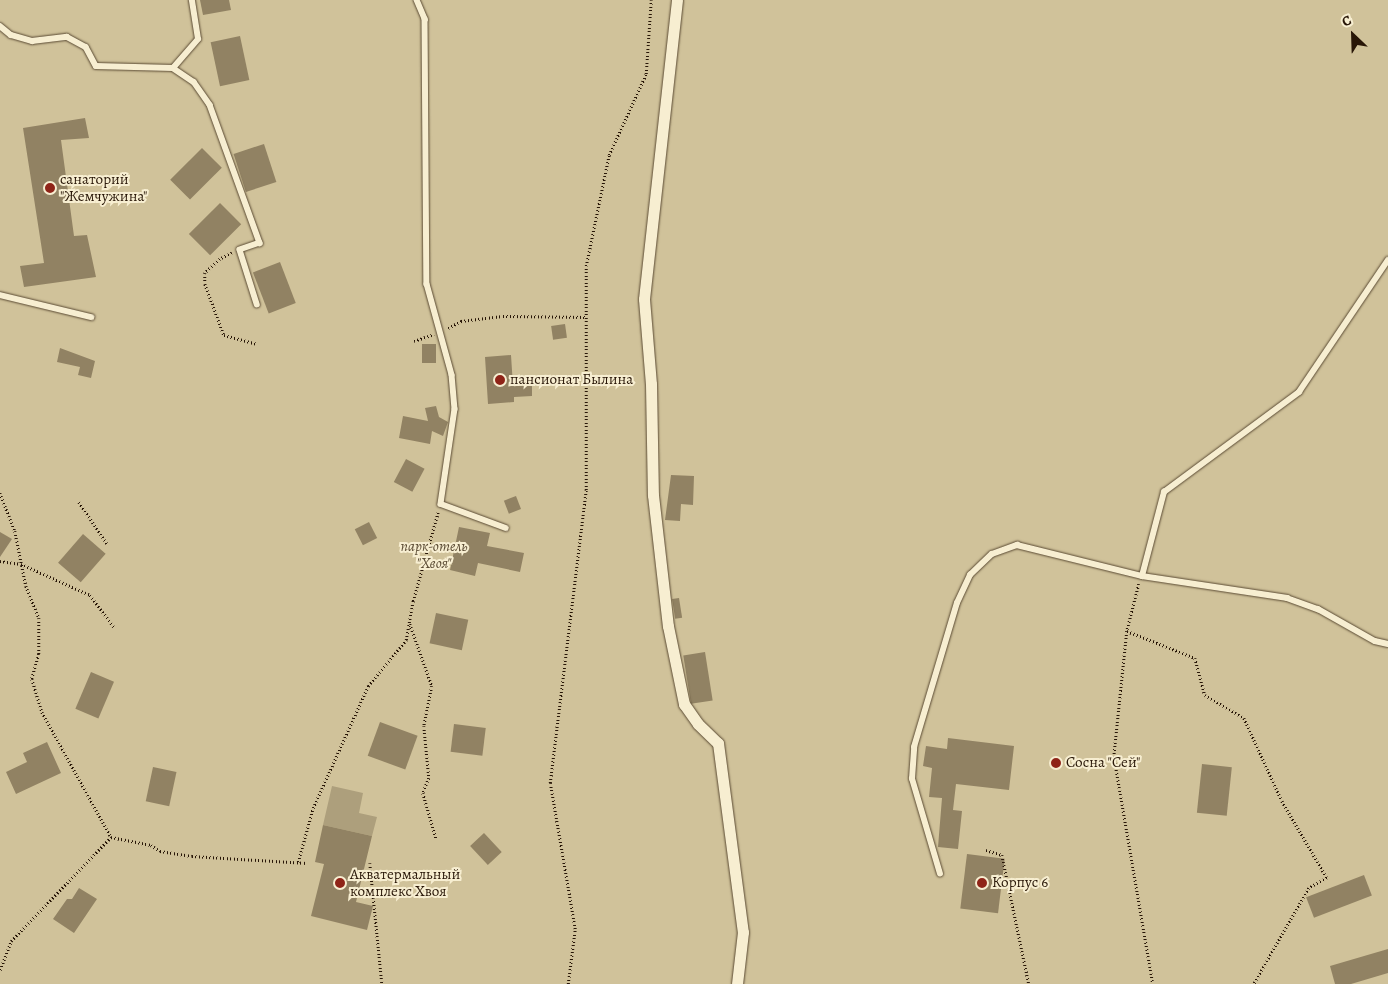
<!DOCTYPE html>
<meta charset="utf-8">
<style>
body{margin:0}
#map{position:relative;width:1388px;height:984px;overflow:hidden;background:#f2e5b8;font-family:Alegreya,serif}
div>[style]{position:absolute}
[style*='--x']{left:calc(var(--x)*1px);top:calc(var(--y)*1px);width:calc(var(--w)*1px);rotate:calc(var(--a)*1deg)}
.green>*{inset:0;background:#d0c29a;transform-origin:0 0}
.water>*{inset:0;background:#ad9f7c}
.building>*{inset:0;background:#918263;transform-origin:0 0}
.path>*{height:2.5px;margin-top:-1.25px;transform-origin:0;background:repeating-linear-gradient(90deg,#281607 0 1px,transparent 0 3.5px)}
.roads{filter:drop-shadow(0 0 1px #5a4a33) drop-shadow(0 0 1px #5a4a33)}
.lane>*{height:5.5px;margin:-2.75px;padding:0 2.75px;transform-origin:2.75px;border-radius:2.75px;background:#f7eed1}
.street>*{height:11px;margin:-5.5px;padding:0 5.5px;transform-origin:5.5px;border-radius:5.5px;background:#f7eed1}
.dots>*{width:14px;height:14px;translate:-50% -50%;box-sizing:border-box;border:2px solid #f7eed1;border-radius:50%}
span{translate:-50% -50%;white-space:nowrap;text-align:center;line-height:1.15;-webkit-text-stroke:4px #f7eed1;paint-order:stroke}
.poi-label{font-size:15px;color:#281607}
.left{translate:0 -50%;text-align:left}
.park-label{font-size:15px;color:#5a4a33;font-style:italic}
.north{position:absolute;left:1328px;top:10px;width:50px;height:50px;-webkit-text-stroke:4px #f7eed1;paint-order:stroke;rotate:336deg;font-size:14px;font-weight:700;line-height:20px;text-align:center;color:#281607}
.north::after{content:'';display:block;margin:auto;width:18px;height:22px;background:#281607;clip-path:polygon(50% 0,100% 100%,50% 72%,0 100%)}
</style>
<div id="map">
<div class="green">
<i style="left:0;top:0;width:1388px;height:984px"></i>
</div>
<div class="water">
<i style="clip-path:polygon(332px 786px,363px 793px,359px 813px,377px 817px,372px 836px,323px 825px)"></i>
</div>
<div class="building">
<i style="clip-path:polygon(200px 0,229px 0,231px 10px,203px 15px)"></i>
<i style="left:240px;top:36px;width:45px;height:30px;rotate:78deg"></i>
<i style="clip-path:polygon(85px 118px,89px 138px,61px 140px,74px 236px,87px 235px,96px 277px,24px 287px,20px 266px,44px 263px,23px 128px)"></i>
<i style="left:264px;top:144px;width:40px;height:32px;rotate:72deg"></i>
<i style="left:202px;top:148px;width:28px;height:45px;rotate:45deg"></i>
<i style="left:220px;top:203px;width:30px;height:44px;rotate:45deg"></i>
<i style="left:280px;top:262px;width:44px;height:29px;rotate:69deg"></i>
<i style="left:565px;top:324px;width:14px;height:14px;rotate:82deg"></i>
<i style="left:422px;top:344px;width:14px;height:19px"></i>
<i style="clip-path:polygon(60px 348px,95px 361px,91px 378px,78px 375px,80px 367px,57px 362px)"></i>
<i style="clip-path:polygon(511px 355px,513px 386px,532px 385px,532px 396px,514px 397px,514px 402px,488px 404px,485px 357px)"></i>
<i style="clip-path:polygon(436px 406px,439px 417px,448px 422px,443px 436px,432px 431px,430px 444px,399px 438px,403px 416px,428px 421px,425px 408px)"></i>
<i style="left:406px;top:459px;width:21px;height:26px;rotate:28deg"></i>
<i style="clip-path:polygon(671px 475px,694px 476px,693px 505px,681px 504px,680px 521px,665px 520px)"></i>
<i style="left:516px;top:496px;width:14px;height:13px;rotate:69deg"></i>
<i style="left:369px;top:522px;width:18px;height:16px;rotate:63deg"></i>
<i style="clip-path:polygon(459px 527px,490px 533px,487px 546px,524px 553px,520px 572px,478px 563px,475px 576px,450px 570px)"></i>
<i style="clip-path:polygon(0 532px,12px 539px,0 557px)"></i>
<i style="left:83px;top:534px;width:30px;height:38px;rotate:41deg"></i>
<i style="left:679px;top:598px;width:20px;height:7px;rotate:81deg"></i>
<i style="left:436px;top:613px;width:33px;height:31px;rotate:12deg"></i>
<i style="left:705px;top:652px;width:49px;height:22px;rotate:81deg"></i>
<i style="left:91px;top:672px;width:25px;height:40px;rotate:23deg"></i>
<i style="left:380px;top:722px;width:40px;height:36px;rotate:20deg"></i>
<i style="left:454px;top:724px;width:32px;height:28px;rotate:7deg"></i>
<i style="clip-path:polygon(948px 738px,1014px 746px,1009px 790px,956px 784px,953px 810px,962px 811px,958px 849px,938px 847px,942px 798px,929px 797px,932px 768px,923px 766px,926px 746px,947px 749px)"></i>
<i style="clip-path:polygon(47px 742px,61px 773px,16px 794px,6px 772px,27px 762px,23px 753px)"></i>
<i style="left:1202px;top:764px;width:30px;height:49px;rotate:6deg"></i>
<i style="left:153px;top:767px;width:24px;height:35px;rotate:12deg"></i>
<i style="clip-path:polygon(323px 825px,372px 836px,356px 902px,373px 906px,367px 930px,311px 916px,324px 864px,315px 862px)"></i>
<i style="left:484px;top:833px;width:26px;height:19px;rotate:47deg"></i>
<i style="left:967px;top:854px;width:38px;height:55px;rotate:7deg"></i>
<i style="left:1364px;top:875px;width:22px;height:62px;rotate:69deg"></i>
<i style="clip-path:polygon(79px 888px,97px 899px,74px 933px,53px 919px,67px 899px,72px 899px)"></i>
<i style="clip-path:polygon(1388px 949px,1388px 973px,1351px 984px,1335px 984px,1330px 966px)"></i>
</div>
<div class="path">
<i style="--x:232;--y:253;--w:13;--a:153"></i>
<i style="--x:220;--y:259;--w:21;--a:137"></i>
<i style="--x:205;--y:273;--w:11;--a:90"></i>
<i style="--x:205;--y:284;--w:54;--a:69.6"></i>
<i style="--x:224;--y:335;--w:34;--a:15"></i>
<i style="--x:448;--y:328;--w:15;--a:-28"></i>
<i style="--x:461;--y:321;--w:42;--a:-6.8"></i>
<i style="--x:503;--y:316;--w:84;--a:0.7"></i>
<i style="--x:414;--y:341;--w:21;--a:-19"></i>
<i style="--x:0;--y:493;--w:41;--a:68.5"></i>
<i style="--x:15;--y:531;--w:56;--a:78.7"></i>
<i style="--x:26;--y:586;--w:35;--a:68"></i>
<i style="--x:39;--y:618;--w:36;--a:90"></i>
<i style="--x:39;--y:654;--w:26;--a:106"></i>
<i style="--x:32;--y:679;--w:34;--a:73"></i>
<i style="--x:42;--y:712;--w:143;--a:61.1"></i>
<i style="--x:111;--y:837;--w:41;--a:11.3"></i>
<i style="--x:151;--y:845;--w:11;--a:34"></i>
<i style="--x:160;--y:851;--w:32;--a:9"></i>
<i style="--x:192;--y:856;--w:115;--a:3.5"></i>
<i style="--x:79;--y:502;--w:52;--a:56"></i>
<i style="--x:0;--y:561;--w:21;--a:8"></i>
<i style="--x:21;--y:564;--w:76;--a:24.2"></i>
<i style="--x:90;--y:595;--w:40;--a:53"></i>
<i style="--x:1139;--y:584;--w:49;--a:104.3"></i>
<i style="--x:1127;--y:631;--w:126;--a:95.9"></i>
<i style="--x:1114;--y:756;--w:231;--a:80.3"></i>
<i style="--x:410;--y:624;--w:66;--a:70.5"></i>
<i style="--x:432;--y:686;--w:41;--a:101.3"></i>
<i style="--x:424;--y:726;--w:52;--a:84.5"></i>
<i style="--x:429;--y:778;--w:16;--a:112"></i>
<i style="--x:423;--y:793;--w:47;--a:73.9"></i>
<i style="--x:1127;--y:631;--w:73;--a:21.7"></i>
<i style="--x:1195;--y:658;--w:38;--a:75"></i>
<i style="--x:1205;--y:695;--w:45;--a:30.5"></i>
<i style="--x:1244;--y:718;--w:91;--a:65.4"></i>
<i style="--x:1282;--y:801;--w:89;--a:59.7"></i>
<i style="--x:1327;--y:878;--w:21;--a:151"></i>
<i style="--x:1309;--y:888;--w:111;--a:119.8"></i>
<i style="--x:986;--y:850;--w:17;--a:17"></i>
<i style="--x:1002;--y:855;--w:132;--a:78.2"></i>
<i style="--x:298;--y:862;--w:56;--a:-74.5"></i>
<i style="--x:313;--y:808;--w:134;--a:-65.7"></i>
<i style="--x:368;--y:686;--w:60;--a:-50.4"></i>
<i style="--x:406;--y:640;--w:40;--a:-80"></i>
<i style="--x:413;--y:601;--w:92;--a:-74.3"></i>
<i style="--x:370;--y:863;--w:122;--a:84.3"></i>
<i style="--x:0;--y:970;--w:31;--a:-69"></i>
<i style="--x:11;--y:941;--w:144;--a:-46.1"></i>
<i style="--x:568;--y:984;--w:55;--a:-82.7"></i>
<i style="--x:575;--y:929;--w:148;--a:-99.7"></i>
<i style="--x:550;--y:783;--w:295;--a:-83"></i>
<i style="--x:586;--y:490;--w:224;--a:-90"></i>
<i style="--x:586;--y:266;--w:113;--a:-78.3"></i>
<i style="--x:609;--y:155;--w:89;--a:-65.4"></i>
<i style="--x:646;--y:74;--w:74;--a:-86.1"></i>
</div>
<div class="roads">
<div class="lane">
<i style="--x:417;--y:0;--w:21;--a:67"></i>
<i style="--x:425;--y:19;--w:265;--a:89.6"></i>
<i style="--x:427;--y:284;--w:94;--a:74.6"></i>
<i style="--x:452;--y:375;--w:34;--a:85"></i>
<i style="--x:455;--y:409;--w:96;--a:98.4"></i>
<i style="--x:441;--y:504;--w:69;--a:20.3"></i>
<i style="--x:0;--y:26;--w:14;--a:39"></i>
<i style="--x:11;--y:35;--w:22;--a:16"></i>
<i style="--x:32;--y:41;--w:35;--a:-7"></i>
<i style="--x:67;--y:37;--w:21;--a:28"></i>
<i style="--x:86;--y:47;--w:21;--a:62"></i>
<i style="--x:96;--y:66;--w:77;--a:1.5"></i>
<i style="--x:173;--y:68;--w:25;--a:34"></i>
<i style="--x:194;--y:82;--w:28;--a:55"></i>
<i style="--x:210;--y:105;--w:147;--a:70.1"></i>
<i style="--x:260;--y:243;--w:21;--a:161"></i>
<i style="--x:240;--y:250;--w:57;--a:72.5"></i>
<i style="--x:173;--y:68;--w:38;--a:-49"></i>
<i style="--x:198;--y:39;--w:39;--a:-99"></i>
<i style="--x:0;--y:295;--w:94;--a:13.6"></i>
<i style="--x:1142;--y:576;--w:87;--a:-75.3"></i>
<i style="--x:1164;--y:492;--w:168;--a:-36.5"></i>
<i style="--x:1299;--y:392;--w:159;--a:-56"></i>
<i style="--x:940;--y:874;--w:99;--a:-106.4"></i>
<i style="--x:912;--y:779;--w:32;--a:-86"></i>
<i style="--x:914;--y:747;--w:150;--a:-73.4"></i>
<i style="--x:957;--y:603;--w:31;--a:-65"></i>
<i style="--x:970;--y:575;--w:30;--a:-44"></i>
<i style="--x:992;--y:554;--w:27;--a:-20"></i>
<i style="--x:1017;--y:545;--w:129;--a:13.9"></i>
<i style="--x:1142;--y:576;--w:147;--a:8.6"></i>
<i style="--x:1287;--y:598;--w:33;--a:20"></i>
<i style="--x:1318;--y:609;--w:65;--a:29.3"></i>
<i style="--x:1375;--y:641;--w:13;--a:13"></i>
</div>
<div class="street">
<i style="--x:677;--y:0;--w:301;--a:96.3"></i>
<i style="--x:644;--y:299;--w:85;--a:85.3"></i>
<i style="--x:651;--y:384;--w:111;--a:89"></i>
<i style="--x:653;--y:495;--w:132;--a:83.5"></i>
<i style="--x:668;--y:626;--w:80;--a:78.4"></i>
<i style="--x:684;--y:704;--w:24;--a:55"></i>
<i style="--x:698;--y:724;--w:28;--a:44"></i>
<i style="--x:718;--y:743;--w:191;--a:82.5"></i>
<i style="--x:743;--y:932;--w:52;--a:96.6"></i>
</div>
</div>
<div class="dots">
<i style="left:50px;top:188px;background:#8f2418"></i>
<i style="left:500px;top:380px;background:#8f2418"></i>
<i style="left:1056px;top:763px;background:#8f2418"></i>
<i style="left:340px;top:883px;background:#8f2418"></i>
<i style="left:982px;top:883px;background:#8f2418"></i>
</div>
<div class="poi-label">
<span class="left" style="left:60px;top:188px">санаторий<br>"Жемчужина"</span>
<span class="left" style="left:510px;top:380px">пансионат Былина</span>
<span class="left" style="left:1066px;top:763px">Сосна "Сей"</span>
<span class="left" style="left:350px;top:883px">Акватермальный<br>комплекс Хвоя</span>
<span class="left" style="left:992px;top:883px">Корпус 6</span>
</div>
<div class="park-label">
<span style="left:434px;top:555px">парк-отель<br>"Хвоя"</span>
</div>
<div class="north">С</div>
</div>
